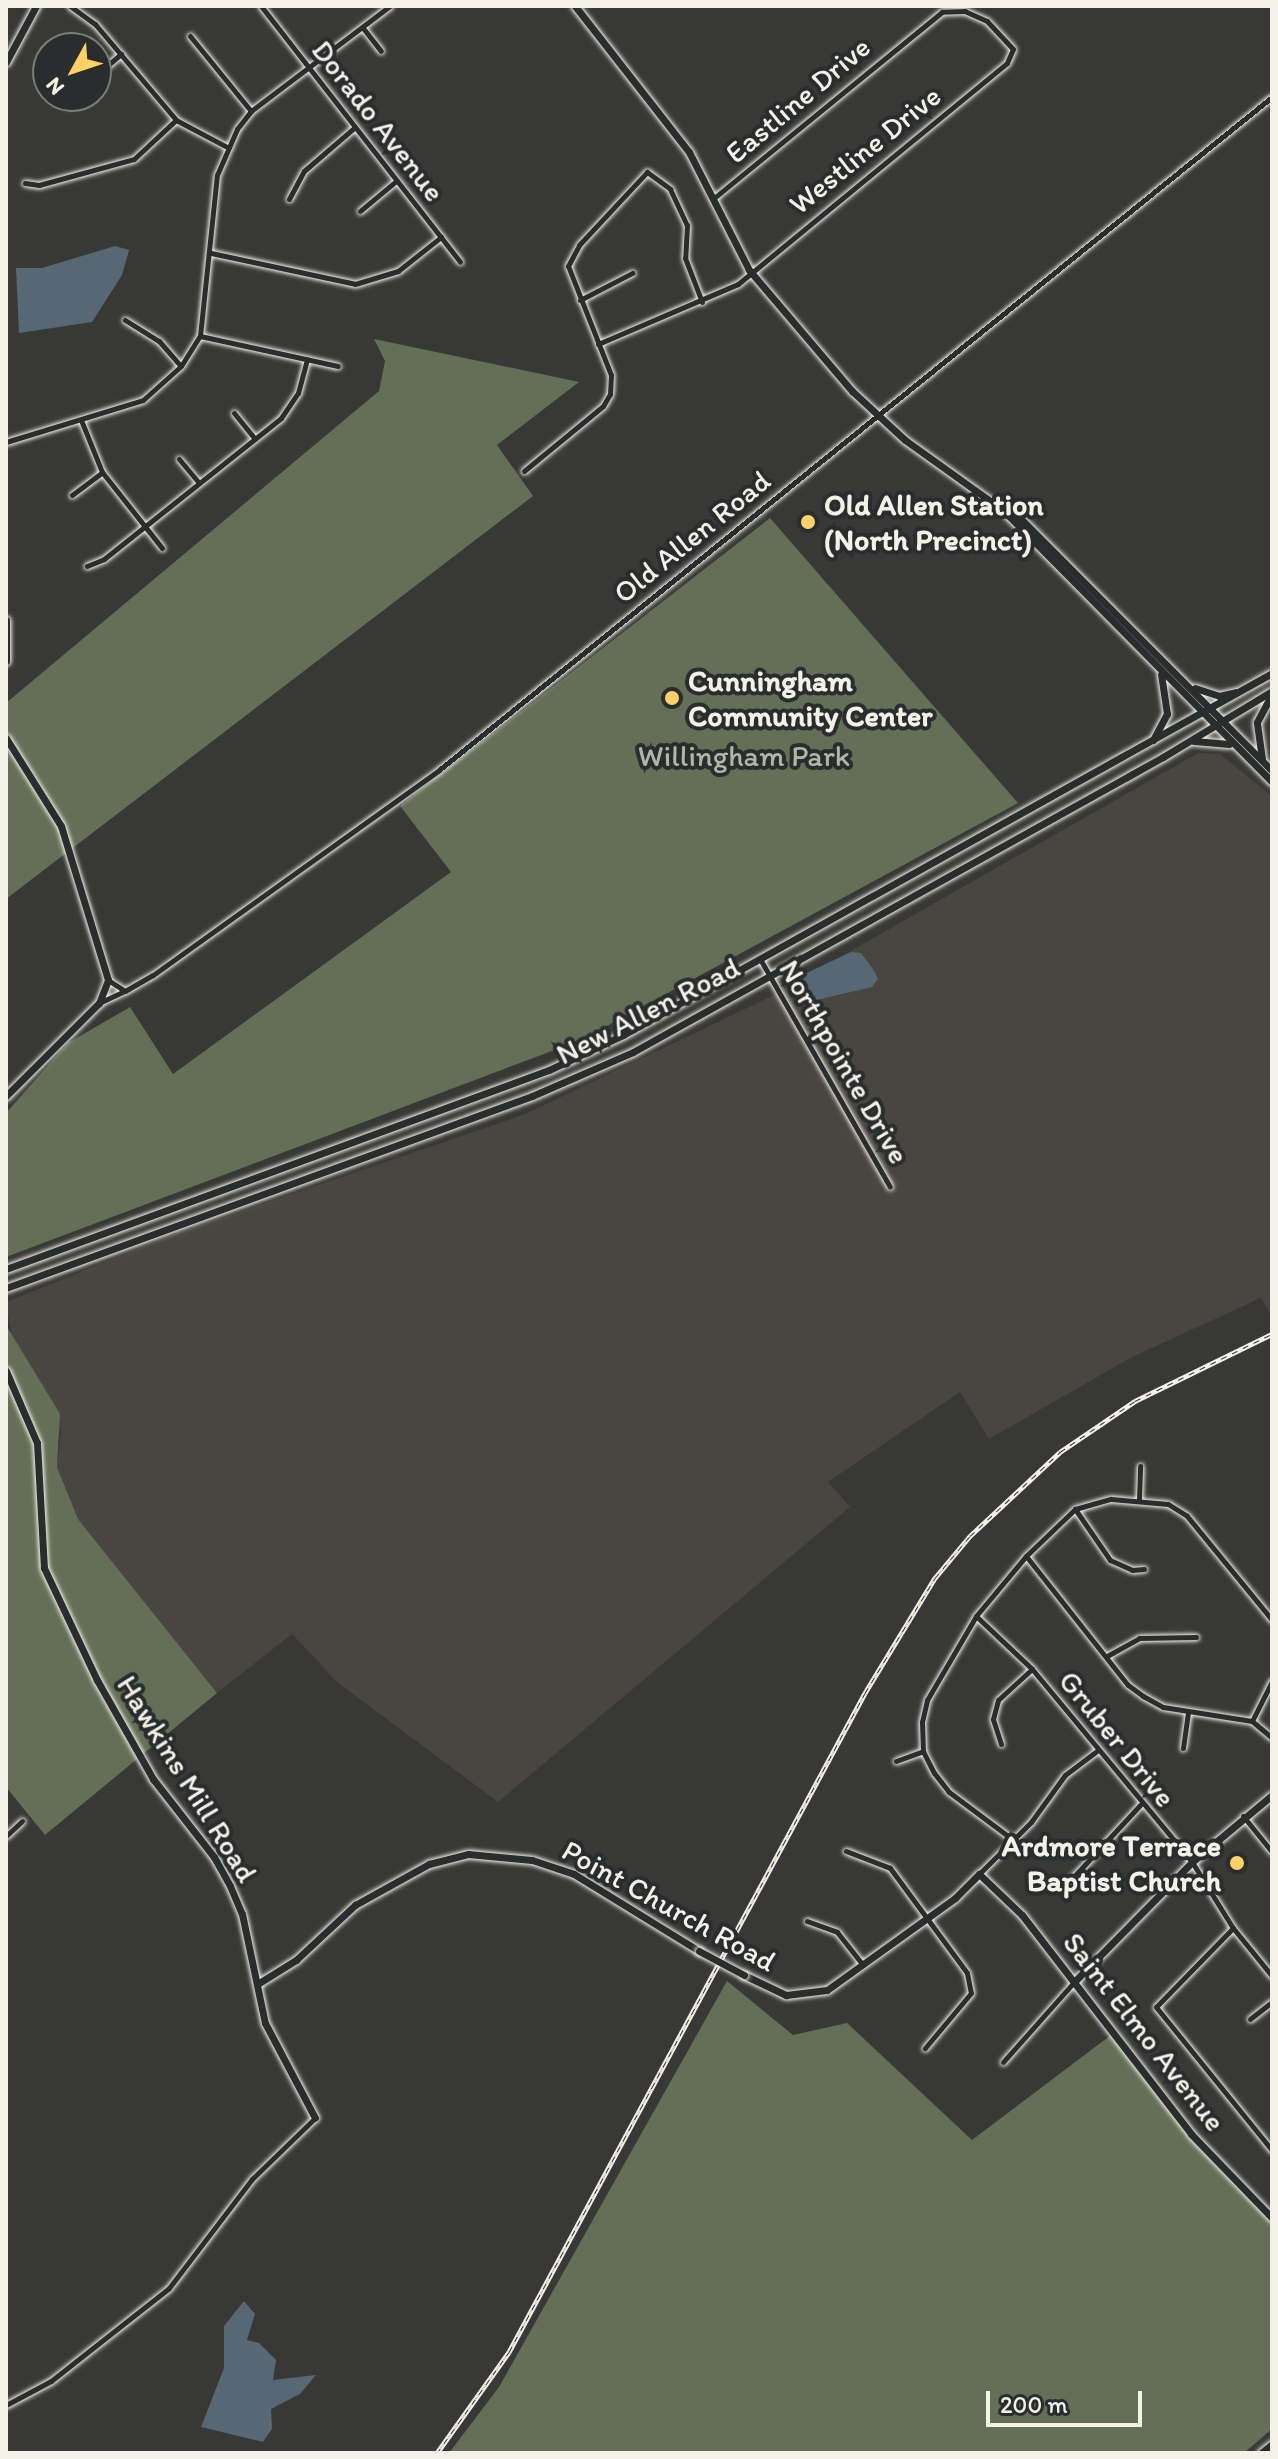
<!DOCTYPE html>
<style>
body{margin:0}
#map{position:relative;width:1278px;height:2459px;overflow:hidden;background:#383836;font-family:Itim,sans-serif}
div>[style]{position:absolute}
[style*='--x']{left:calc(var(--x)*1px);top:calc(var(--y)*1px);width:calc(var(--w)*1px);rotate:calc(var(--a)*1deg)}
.built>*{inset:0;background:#494540}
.green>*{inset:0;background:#636f56}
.water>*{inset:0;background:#576874}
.roads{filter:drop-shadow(0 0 2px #f4f1e8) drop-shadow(0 0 2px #f4f1e8)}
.street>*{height:5px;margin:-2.5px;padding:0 2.5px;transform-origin:2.5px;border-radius:2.5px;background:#2a2d2e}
.secondary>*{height:7px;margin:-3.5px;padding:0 3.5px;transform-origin:3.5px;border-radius:3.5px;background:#2a2d2e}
.rail>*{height:5px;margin-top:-2.5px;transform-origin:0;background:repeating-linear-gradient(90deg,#2a2d2e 0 6px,#f4f1e8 0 12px);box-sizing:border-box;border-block:2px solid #f4f1e8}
.bridges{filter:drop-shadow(0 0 2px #f4f1e8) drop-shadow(0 0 2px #f4f1e8)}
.secondary-bridge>*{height:7px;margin:-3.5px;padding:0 3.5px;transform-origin:3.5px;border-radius:3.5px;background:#2a2d2e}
.dots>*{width:22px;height:22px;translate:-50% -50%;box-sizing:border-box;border:4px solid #2a2d2e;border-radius:50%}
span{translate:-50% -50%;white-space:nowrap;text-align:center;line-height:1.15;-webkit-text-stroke:8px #2a2d2e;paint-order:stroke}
.street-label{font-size:30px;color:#f4f1e8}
.poi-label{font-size:30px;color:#f4f1e8;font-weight:700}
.left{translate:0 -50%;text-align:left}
.right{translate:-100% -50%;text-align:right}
.park-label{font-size:30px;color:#b3b6a6}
.frame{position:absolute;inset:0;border:8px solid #f4f1e8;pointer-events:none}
.north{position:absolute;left:32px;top:32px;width:80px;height:80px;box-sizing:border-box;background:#2a2d2e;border:2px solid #7b7b78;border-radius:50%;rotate:230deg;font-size:22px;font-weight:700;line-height:32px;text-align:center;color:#f4f1e8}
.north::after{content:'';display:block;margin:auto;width:28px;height:36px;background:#ffd166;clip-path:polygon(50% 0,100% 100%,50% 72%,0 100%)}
.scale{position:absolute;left:986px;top:2391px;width:156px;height:36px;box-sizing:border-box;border:4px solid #f4f1e8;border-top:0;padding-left:10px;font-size:24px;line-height:28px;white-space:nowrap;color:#f4f1e8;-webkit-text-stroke:6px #2a2d2e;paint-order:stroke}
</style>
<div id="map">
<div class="built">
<i style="clip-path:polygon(1198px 753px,1220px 754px,1272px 796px,1272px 1316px,1261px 1298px,1132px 1357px,989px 1439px,960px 1392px,828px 1482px,850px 1507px,498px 1802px,337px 1682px,292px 1634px,217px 1693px,78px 1519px,57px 1467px,61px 1432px,12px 1339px,6px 1302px,170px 1236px,525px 1114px,770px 997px)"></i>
</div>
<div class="green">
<i style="clip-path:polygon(374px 339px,579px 382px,497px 445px,533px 496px,6px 899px,6px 703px,379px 391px,385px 361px)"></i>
<i style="clip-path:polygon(770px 518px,1018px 803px,581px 1040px,6px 1257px,6px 1113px,68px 1043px,130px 1007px,173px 1074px,451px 872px,400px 806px)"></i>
<i style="clip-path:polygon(6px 1325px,60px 1414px,57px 1467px,78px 1519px,217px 1693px,45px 1835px,6px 1787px)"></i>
<i style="clip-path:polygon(727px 1981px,793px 2035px,847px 2023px,972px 2140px,1111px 2035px,1183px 2129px,1272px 2224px,1272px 2429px,1244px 2453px,449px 2453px,499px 2387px)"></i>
</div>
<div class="water">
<i style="clip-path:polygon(115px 246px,129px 250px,122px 275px,92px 322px,19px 333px,16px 268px,42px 268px)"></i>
<i style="clip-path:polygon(851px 952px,861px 953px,875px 972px,878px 979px,872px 987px,799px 1004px,790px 987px,794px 979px)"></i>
<i style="clip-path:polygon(244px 2301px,255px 2314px,247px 2340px,259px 2343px,276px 2360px,273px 2380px,316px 2375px,300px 2394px,271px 2409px,272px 2429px,263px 2442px,201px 2427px,224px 2368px,224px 2326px)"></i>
</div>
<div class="roads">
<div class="street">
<i style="--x:70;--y:6;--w:31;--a:36"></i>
<i style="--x:95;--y:24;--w:126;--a:49.8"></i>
<i style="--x:176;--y:120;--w:58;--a:27.9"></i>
<i style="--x:261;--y:6;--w:324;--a:52.1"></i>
<i style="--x:363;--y:28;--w:29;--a:52"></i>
<i style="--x:190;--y:36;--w:97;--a:50.9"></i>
<i style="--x:96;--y:75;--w:33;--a:-40"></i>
<i style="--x:68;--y:105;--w:9;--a:-72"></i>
<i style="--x:25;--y:183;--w:14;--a:8"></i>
<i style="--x:39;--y:185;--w:98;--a:-15.3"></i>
<i style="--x:134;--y:159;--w:57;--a:-42.9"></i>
<i style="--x:289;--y:199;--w:32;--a:-62"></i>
<i style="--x:304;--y:171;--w:66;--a:-40.7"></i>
<i style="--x:360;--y:211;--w:47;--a:-39.8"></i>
<i style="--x:211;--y:253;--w:147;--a:12.1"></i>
<i style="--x:355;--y:284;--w:45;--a:-16.8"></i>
<i style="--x:398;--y:271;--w:55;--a:-38.3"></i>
<i style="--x:580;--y:300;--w:59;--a:-27.4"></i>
<i style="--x:125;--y:320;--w:40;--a:32"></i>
<i style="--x:159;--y:341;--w:33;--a:49"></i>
<i style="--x:200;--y:336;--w:141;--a:12.3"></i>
<i style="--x:598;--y:344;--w:152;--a:-23.2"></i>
<i style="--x:738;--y:284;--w:348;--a:-39.4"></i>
<i style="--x:1007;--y:63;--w:15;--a:-67"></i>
<i style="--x:1013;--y:49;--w:38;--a:-133"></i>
<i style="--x:987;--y:21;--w:24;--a:-156"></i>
<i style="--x:965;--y:11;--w:23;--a:178"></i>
<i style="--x:942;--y:12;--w:294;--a:140.8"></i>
<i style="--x:234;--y:413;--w:33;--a:51"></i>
<i style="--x:81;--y:420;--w:56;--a:68"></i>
<i style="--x:102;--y:472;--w:97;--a:51.7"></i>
<i style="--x:6;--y:442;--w:143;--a:-17"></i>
<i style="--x:143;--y:400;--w:51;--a:-41.8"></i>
<i style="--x:181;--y:366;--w:36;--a:-58"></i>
<i style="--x:200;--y:336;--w:162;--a:-84"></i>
<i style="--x:217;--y:175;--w:50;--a:-66.5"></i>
<i style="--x:237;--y:129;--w:23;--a:-52"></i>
<i style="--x:251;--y:111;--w:174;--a:-37.1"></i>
<i style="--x:179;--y:459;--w:31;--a:50"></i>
<i style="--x:524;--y:471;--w:102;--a:-39.4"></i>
<i style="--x:603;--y:406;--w:14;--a:-60"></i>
<i style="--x:610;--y:394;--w:19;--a:-87"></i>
<i style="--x:611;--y:375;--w:117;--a:-111.5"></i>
<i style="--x:568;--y:266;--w:24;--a:-62"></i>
<i style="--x:579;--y:245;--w:100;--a:-47"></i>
<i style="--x:647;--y:172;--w:29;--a:36"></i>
<i style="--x:670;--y:189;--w:40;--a:65"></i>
<i style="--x:687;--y:225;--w:33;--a:93"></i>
<i style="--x:685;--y:258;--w:47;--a:68.9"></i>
<i style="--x:72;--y:495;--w:38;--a:-37"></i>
<i style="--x:87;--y:566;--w:18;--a:-22"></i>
<i style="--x:104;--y:559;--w:226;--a:-38.5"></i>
<i style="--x:281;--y:418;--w:30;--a:-56"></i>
<i style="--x:298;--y:393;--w:35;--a:-75"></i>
<i style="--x:760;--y:959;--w:262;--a:60.3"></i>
<i style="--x:108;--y:980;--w:20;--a:33"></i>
<i style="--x:125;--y:991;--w:32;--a:-30"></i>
<i style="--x:153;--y:975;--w:352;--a:-35.6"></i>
<i style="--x:439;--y:770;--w:1071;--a:-38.94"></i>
<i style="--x:101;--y:1002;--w:26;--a:-25"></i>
<i style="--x:1139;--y:1499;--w:33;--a:-88"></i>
<i style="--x:1075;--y:1509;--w:62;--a:55.5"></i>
<i style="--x:1110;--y:1560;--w:24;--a:24"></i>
<i style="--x:1132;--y:1570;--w:12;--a:-5"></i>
<i style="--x:1026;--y:1556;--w:164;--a:51.7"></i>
<i style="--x:1128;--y:1685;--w:19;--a:36"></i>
<i style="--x:1143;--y:1696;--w:23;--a:29"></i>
<i style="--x:1163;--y:1707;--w:90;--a:8.9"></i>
<i style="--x:1252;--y:1721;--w:26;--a:40"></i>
<i style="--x:976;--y:1616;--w:77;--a:43.4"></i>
<i style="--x:1032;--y:1669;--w:251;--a:50.3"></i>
<i style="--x:1192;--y:1862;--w:78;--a:58.2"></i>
<i style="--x:1233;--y:1928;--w:62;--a:50.9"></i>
<i style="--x:1107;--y:1656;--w:37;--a:-29"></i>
<i style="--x:1139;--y:1638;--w:57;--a:-1"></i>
<i style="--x:1252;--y:1721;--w:45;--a:-63.4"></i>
<i style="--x:1001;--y:1744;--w:26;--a:-108"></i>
<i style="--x:993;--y:1719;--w:20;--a:-75"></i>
<i style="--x:998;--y:1700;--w:46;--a:-42.4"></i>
<i style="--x:1183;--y:1748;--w:36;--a:-82"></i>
<i style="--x:896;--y:1761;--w:29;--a:-20"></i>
<i style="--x:1243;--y:1816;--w:46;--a:51.1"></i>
<i style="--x:6;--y:1836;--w:22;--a:-43"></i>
<i style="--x:1012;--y:1839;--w:79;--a:-143.3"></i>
<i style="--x:949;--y:1792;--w:24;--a:-128"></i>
<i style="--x:934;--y:1773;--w:25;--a:-117"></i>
<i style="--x:923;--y:1751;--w:29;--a:-92"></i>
<i style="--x:922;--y:1722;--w:23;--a:-77"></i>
<i style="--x:927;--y:1700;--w:97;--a:-59.7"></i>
<i style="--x:976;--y:1616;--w:78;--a:-50.2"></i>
<i style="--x:1026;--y:1556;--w:68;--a:-43.8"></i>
<i style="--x:1075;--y:1509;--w:37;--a:-16"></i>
<i style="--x:1111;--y:1499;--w:57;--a:5"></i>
<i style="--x:1168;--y:1504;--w:22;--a:32"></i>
<i style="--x:1187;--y:1516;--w:134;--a:50.7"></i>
<i style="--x:846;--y:1851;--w:47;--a:21.1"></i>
<i style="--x:890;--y:1868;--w:130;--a:53.7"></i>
<i style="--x:967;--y:1973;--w:20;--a:79"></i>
<i style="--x:971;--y:1993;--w:72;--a:129.9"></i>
<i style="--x:979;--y:1874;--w:74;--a:-45"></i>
<i style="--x:1031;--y:1822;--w:58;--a:-54.1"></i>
<i style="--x:1065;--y:1775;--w:41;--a:-37.1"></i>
<i style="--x:1066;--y:1885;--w:109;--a:-47.2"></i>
<i style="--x:807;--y:1921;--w:32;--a:20"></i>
<i style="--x:837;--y:1932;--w:42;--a:51.8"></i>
<i style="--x:1233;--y:1928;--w:110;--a:134.3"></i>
<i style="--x:1156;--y:2007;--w:184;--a:51"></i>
<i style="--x:1250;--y:2019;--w:28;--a:-38"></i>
<i style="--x:1003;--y:2062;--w:107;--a:-48.4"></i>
<i style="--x:6;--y:2405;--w:51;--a:-28.1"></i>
<i style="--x:51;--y:2381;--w:150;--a:-38.2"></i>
<i style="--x:169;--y:2288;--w:137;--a:-52.7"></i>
<i style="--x:252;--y:2179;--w:88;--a:-44.1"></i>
</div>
<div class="secondary">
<i style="--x:575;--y:6;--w:185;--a:52"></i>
<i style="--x:689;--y:152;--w:132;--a:63"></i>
<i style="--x:749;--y:270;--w:159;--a:49.6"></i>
<i style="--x:852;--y:391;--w:72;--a:42.8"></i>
<i style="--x:905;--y:440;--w:122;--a:35.6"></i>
<i style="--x:1004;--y:511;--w:381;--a:45.3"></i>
<i style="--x:6;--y:62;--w:64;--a:-61.8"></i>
<i style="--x:1004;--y:511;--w:11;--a:10"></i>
<i style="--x:1015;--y:513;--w:364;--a:45.1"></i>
<i style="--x:6;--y:620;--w:41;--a:90"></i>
<i style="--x:1195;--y:688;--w:25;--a:18"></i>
<i style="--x:1219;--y:696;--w:18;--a:-13"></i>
<i style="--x:6;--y:738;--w:104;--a:58"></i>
<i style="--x:61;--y:826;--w:161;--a:73"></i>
<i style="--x:108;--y:980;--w:25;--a:111"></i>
<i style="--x:99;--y:1003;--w:132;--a:135"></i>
<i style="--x:1153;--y:740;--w:30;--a:-62"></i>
<i style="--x:1167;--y:714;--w:40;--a:-98.5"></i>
<i style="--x:1194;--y:741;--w:35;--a:5"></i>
<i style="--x:1262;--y:759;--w:37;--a:-98"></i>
<i style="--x:1257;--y:722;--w:32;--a:-62"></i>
<i style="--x:6;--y:1269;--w:578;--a:-20.13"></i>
<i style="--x:549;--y:1070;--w:82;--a:-25.3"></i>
<i style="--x:623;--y:1035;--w:743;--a:-29.15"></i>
<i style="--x:6;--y:1288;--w:560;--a:-20.05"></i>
<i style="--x:532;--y:1096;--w:110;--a:-23.5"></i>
<i style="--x:633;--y:1052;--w:607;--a:-29.1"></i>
<i style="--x:1163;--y:757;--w:127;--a:-31.2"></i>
<i style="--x:6;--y:1371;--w:78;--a:66.7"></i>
<i style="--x:37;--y:1443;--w:125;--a:86.8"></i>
<i style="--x:44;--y:1568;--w:124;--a:64.7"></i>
<i style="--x:97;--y:1680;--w:114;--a:60.5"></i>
<i style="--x:153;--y:1779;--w:99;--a:52"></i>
<i style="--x:214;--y:1857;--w:33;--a:61"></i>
<i style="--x:230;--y:1886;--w:30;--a:67"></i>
<i style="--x:242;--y:1914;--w:111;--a:78.1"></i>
<i style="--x:265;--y:2023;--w:107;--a:62.2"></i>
<i style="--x:744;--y:1975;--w:47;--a:25.5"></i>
<i style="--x:786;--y:1995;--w:41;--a:-7"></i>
<i style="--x:827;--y:1990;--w:158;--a:-35.7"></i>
<i style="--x:955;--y:1898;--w:34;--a:-45"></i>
<i style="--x:979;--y:1874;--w:59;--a:43.6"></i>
<i style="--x:1022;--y:1915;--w:277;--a:52.3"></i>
<i style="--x:1191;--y:2134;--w:117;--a:46"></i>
<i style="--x:1074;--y:1982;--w:168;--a:-45.5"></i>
<i style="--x:1192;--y:1862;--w:104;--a:-39.9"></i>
<i style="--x:259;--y:1983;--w:44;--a:-31.9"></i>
<i style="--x:296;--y:1960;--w:81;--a:-43"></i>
<i style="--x:355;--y:1905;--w:85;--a:-29"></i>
<i style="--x:429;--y:1864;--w:40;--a:-14.4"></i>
<i style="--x:468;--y:1854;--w:64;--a:5.4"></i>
<i style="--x:532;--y:1860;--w:44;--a:18.4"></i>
<i style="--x:574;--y:1874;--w:147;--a:31.6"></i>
<i style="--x:1261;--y:2453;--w:14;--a:-39"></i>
</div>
</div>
<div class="rail">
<i style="--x:437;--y:2453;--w:124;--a:-54.5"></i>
<i style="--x:509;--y:2352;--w:749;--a:-61.62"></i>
<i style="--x:865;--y:1693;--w:135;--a:-58.7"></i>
<i style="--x:935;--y:1578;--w:55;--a:-50.2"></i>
<i style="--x:970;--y:1536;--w:123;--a:-43"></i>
<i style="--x:1060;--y:1452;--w:91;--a:-34.2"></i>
<i style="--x:1135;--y:1401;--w:153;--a:-26.1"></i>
</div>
<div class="bridges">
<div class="secondary-bridge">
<i style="--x:699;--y:1951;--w:51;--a:28.1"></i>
</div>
</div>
<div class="dots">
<i style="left:808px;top:522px;background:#ffd166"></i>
<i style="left:672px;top:698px;background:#ffd166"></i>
<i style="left:1237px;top:1863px;background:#ffd166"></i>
</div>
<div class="street-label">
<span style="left:798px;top:100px;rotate:-40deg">Eastline Drive</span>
<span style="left:378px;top:121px;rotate:52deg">Dorado Avenue</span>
<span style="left:865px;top:150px;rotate:-39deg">Westline Drive</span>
<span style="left:692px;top:537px;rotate:-39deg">Old Allen Road</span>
<span style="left:648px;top:1011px;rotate:-27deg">New Allen Road</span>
<span style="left:844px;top:1062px;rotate:60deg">Northpointe Drive</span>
<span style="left:1117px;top:1739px;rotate:51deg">Gruber Drive</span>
<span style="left:187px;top:1779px;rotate:58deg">Hawkins Mill Road</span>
<span style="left:669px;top:1906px;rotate:29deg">Point Church Road</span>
<span style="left:1144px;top:2032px;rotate:52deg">Saint Elmo Avenue</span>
</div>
<div class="poi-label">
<span class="left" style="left:824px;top:522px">Old Allen Station<br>(North Precinct)</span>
<span class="left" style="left:688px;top:698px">Cunningham<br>Community Center</span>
<span class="right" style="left:1221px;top:1863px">Ardmore Terrace<br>Baptist Church</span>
</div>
<div class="park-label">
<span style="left:744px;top:756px">Willingham Park</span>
</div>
<div class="frame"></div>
<div class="north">N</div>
<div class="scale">200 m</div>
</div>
